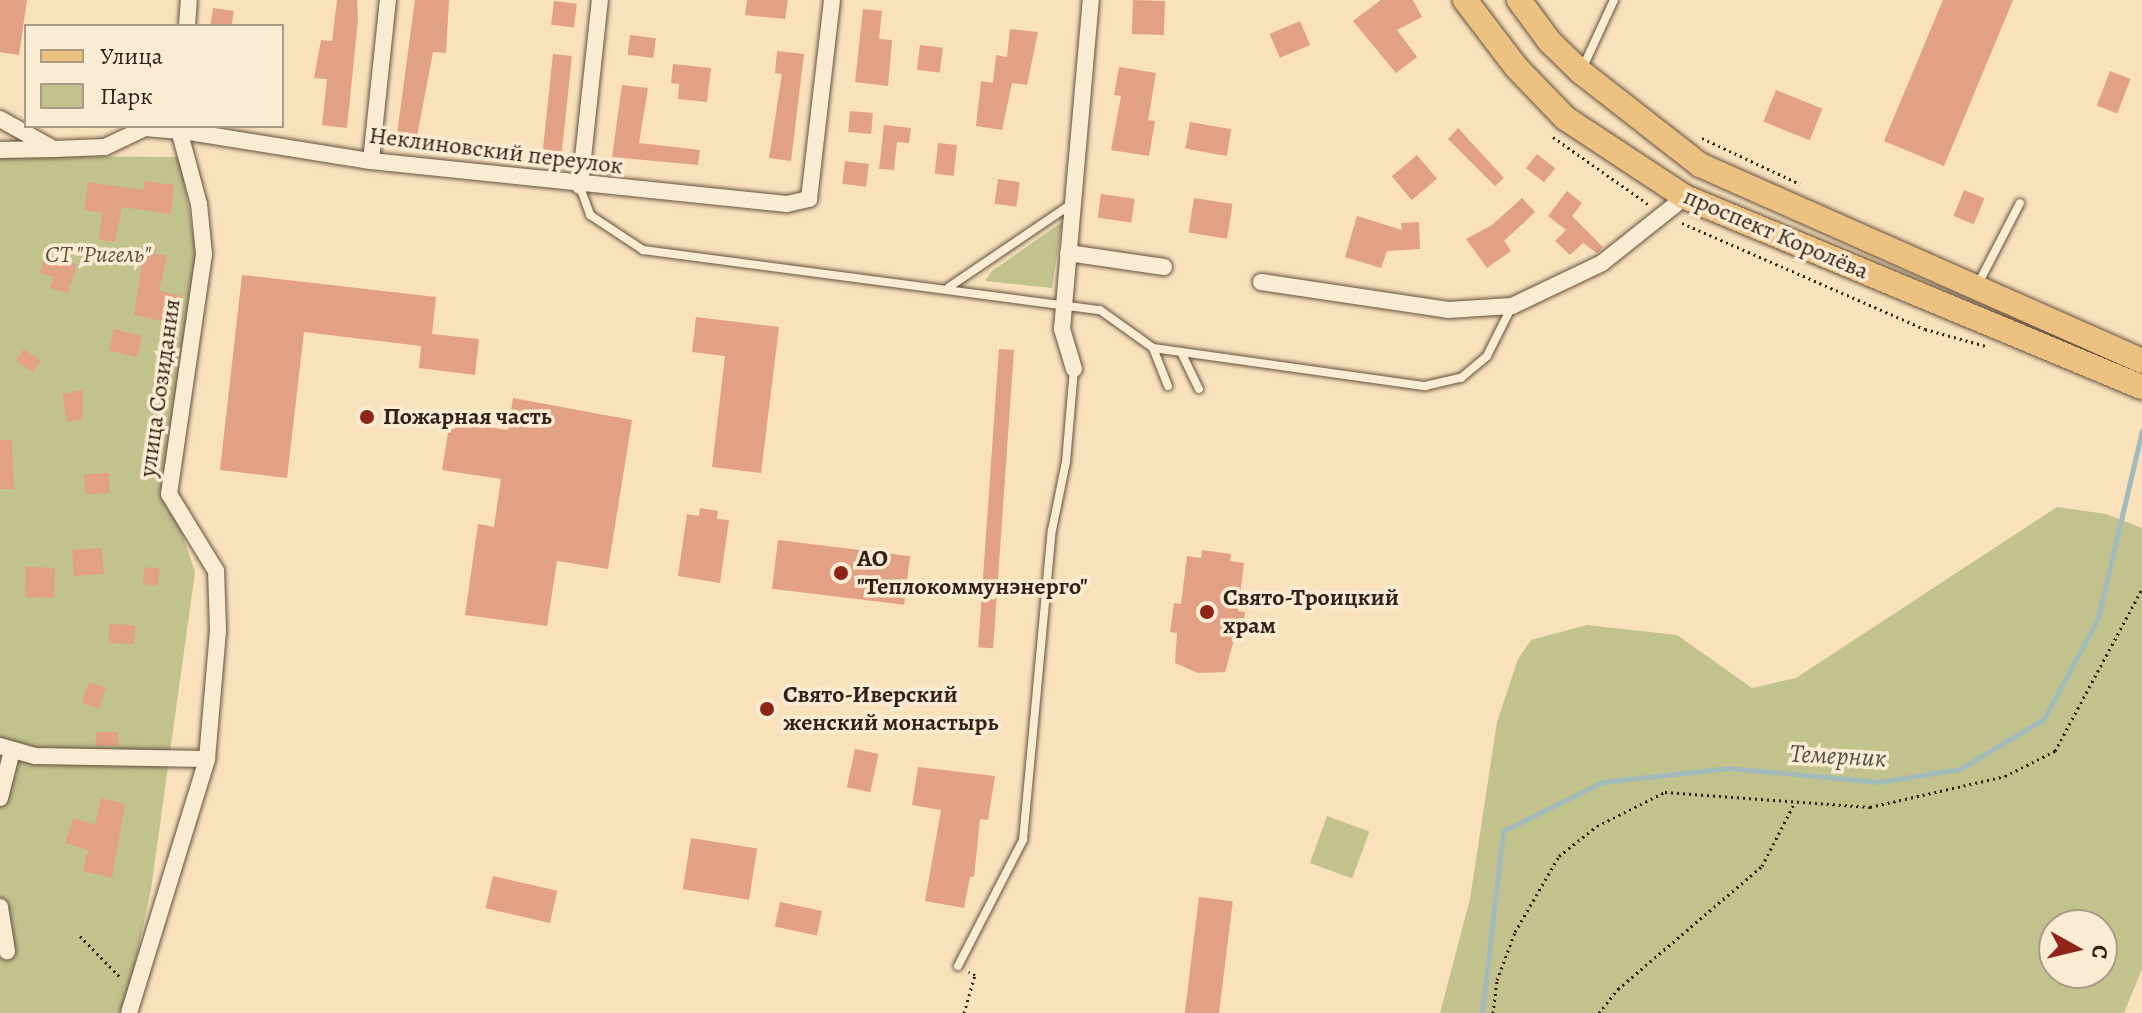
<!DOCTYPE html>
<meta charset="utf-8">
<style>
body{margin:0}
#map{position:relative;width:2142px;height:1013px;overflow:hidden;background:#f8e1bb;font-family:Alegreya,serif}
div>[style]{position:absolute}
[style*='--x']{left:calc(var(--x)*1px);top:calc(var(--y)*1px);width:calc(var(--w)*1px);rotate:calc(var(--a)*1deg)}
.green>*{inset:0;background:#c2c28d;transform-origin:0 0}
.stream>*{height:5px;margin:-2.5px;padding:0 2.5px;transform-origin:2.5px;border-radius:2.5px;background:#a2bbba}
.building>*{inset:0;background:#e2a084;transform-origin:0 0}
.path>*{height:3px;margin-top:-1.5px;transform-origin:0;background:repeating-linear-gradient(90deg,#332017 0 2px,transparent 0 6px)}
.roads{filter:drop-shadow(0 0 2px #645040) drop-shadow(0 0 2px #645040)}
.service>*{height:8px;margin:-4px;padding:0 4px;transform-origin:4px;border-radius:4px;background:#faecd3}
.minor>*{height:16px;margin:-8px;padding:0 8px;transform-origin:8px;border-radius:8px;background:#faecd3}
.primary>*{height:24px;margin:-12px;padding:0 12px;transform-origin:12px;border-radius:12px;background:#ecc07e}
.dots>*{width:22px;height:22px;translate:-50% -50%;box-sizing:border-box;border:4px solid #faecd3;border-radius:50%}
span{translate:-50% -50%;white-space:nowrap;text-align:center;line-height:1.15;-webkit-text-stroke:7px #faecd3;paint-order:stroke}
.street-label{font-size:24px;color:#332017}
.park-label{font-size:24px;color:#5e513a;font-style:italic}
.poi-label{font-size:24px;color:#332017;font-weight:700}
.left{translate:0 -50%;text-align:left}
.water-label{font-size:26px;color:#544e48;font-style:italic}
.legend{position:absolute;left:24px;top:24px;width:260px;height:104px;box-sizing:border-box;background:#faecd3;border:2px solid #aa9a88;margin:0;padding:10px 14px;list-style:none;font-size:24px;color:#332017}
.legend li{display:flex;align-items:center;gap:16px;height:40px}
.legend b{width:40px;border:2px solid #aa9a88}
.north{position:absolute;left:2038px;top:909px;width:80px;height:80px;box-sizing:border-box;background:#faecd3;border:2px solid #aa9a88;border-radius:50%;rotate:98deg;font-size:22px;font-weight:700;line-height:32px;text-align:center;color:#332017}
.north::after{content:'';display:block;margin:auto;width:28px;height:36px;background:#8f2418;clip-path:polygon(50% 0,100% 100%,50% 72%,0 100%)}
</style>
<div id="map">
<div class="green">
<i style="clip-path:polygon(0 156px,180px 157px,197px 257px,169px 494px,195px 572px,151px 889px,125px 1013px,0 1013px)"></i>
<i style="clip-path:polygon(1062px 222px,1052px 288px,985px 281px,992px 271px)"></i>
<i style="clip-path:polygon(evenodd,2057px 507px,2106px 514px,2142px 528px,2142px 969px,2124px 1013px,1440px 1013px,1470px 899px,1497px 722px,1518px 659px,1531px 640px,1587px 625px,1677px 635px,1752px 688px,1796px 678px,2057px 507px,2102px 925px,2102px 973px,2054px 973px,2054px 925px,2102px 925px)"></i>
<i style="left:1327px;top:816px;width:45px;height:50px;rotate:20deg"></i>
</div>
<div class="stream">
<i style="--x:1482;--y:1013;--w:183;--a:-83.4"></i>
<i style="--x:1503;--y:831;--w:110;--a:-26.3"></i>
<i style="--x:1602;--y:782;--w:128;--a:-6.3"></i>
<i style="--x:1729;--y:768;--w:151;--a:5.3"></i>
<i style="--x:1879;--y:782;--w:82;--a:-9.1"></i>
<i style="--x:1960;--y:769;--w:98;--a:-30.8"></i>
<i style="--x:2044;--y:719;--w:115;--a:-61.9"></i>
<i style="--x:2098;--y:618;--w:193;--a:-76.8"></i>
</div>
<div class="building">
<i style="clip-path:polygon(0 0,27px 0,19px 55px,0 52px)"></i>
<i style="clip-path:polygon(337px 0,357px 0,358px 20px,347px 128px,322px 125px,327px 79px,314px 78px,321px 40px,332px 41px)"></i>
<i style="clip-path:polygon(415px 0,449px 0,446px 53px,433px 52px,417px 136px,397px 134px)"></i>
<i style="clip-path:polygon(747px 0,788px 0,785px 19px,745px 15px)"></i>
<i style="left:1133px;top:0;width:32px;height:34px;rotate:2deg"></i>
<i style="clip-path:polygon(1381px 0,1413px 0,1422px 17px,1397px 30px,1417px 57px,1396px 73px,1353px 21px)"></i>
<i style="clip-path:polygon(1943px 0,2013px 0,1944px 166px,1884px 141px)"></i>
<i style="left:554px;top:1px;width:23px;height:24px;rotate:7deg"></i>
<i style="left:213px;top:8px;width:21px;height:17px;rotate:8deg"></i>
<i style="clip-path:polygon(863px 9px,882px 11px,879px 39px,892px 40px,888px 86px,855px 82px)"></i>
<i style="left:1300px;top:21px;width:26px;height:33px;rotate:67deg"></i>
<i style="clip-path:polygon(1010px 29px,1038px 32px,1027px 85px,1012px 83px,1002px 130px,976px 126px,981px 81px,993px 83px,996px 55px,1007px 57px)"></i>
<i style="left:630px;top:35px;width:26px;height:20px;rotate:7deg"></i>
<i style="left:920px;top:45px;width:23px;height:25px;rotate:7deg"></i>
<i style="clip-path:polygon(777px 51px,804px 54px,791px 161px,769px 158px,782px 74px,775px 73px)"></i>
<i style="left:553px;top:54px;width:19px;height:96px;rotate:6deg"></i>
<i style="clip-path:polygon(673px 64px,711px 68px,707px 102px,678px 99px,679px 84px,671px 83px)"></i>
<i style="clip-path:polygon(1119px 67px,1156px 73px,1148px 120px,1155px 121px,1149px 156px,1111px 150px,1121px 96px,1114px 95px)"></i>
<i style="left:2110px;top:71px;width:22px;height:37px;rotate:21deg"></i>
<i style="clip-path:polygon(622px 85px,648px 88px,639px 143px,700px 150px,698px 165px,612px 157px)"></i>
<i style="left:1776px;top:90px;width:50px;height:34px;rotate:22deg"></i>
<i style="left:850px;top:111px;width:23px;height:21px;rotate:5deg"></i>
<i style="left:1190px;top:122px;width:42px;height:27px;rotate:10deg"></i>
<i style="clip-path:polygon(884px 125px,911px 128px,909px 143px,897px 142px,894px 170px,879px 169px)"></i>
<i style="clip-path:polygon(1458px 128px,1504px 178px,1495px 186px,1448px 139px)"></i>
<i style="left:938px;top:143px;width:19px;height:31px;rotate:6deg"></i>
<i style="left:1537px;top:154px;width:23px;height:18px;rotate:38deg"></i>
<i style="left:1417px;top:155px;width:31px;height:33px;rotate:50deg"></i>
<i style="left:845px;top:161px;width:24px;height:23px;rotate:7deg"></i>
<i style="left:998px;top:179px;width:22px;height:25px;rotate:8deg"></i>
<i style="clip-path:polygon(145px 181px,174px 185px,171px 214px,122px 207px,115px 242px,98px 239px,103px 213px,84px 210px,88px 182px,143px 190px)"></i>
<i style="left:1964px;top:190px;width:22px;height:28px;rotate:22deg"></i>
<i style="clip-path:polygon(1567px 191px,1582px 203px,1572px 216px,1603px 247px,1597px 253px,1583px 243px,1570px 255px,1555px 241px,1566px 230px,1548px 216px)"></i>
<i style="left:1101px;top:194px;width:34px;height:24px;rotate:8deg"></i>
<i style="left:1194px;top:198px;width:39px;height:35px;rotate:9deg"></i>
<i style="clip-path:polygon(1522px 198px,1535px 212px,1504px 241px,1511px 251px,1487px 268px,1466px 239px,1492px 225px)"></i>
<i style="clip-path:polygon(1357px 216px,1402px 230px,1401px 223px,1419px 222px,1420px 249px,1387px 251px,1381px 268px,1345px 257px)"></i>
<i style="clip-path:polygon(144px 251px,167px 256px,159px 291px,182px 296px,176px 324px,134px 315px)"></i>
<i style="clip-path:polygon(45px 254px,77px 264px,68px 293px,50px 288px,54px 277px,40px 273px)"></i>
<i style="clip-path:polygon(242px 275px,436px 297px,432px 334px,479px 339px,475px 375px,419px 368px,421px 346px,304px 332px,287px 478px,220px 470px)"></i>
<i style="clip-path:polygon(696px 317px,779px 327px,761px 473px,712px 467px,725px 356px,692px 352px)"></i>
<i style="left:114px;top:329px;width:29px;height:22px;rotate:14deg"></i>
<i style="left:24px;top:349px;width:21px;height:14px;rotate:35deg"></i>
<i style="left:999px;top:349px;width:15px;height:299px;rotate:4deg"></i>
<i style="clip-path:polygon(83px 390px,83px 419px,67px 422px,62px 394px)"></i>
<i style="clip-path:polygon(513px 398px,632px 420px,608px 569px,557px 561px,547px 626px,465px 615px,478px 524px,494px 527px,501px 479px,442px 470px,450px 421px,508px 430px)"></i>
<i style="clip-path:polygon(0 440px,12px 440px,14px 489px,0 489px)"></i>
<i style="left:109px;top:473px;width:20px;height:25px;rotate:87deg"></i>
<i style="clip-path:polygon(700px 508px,718px 511px,717px 519px,729px 520px,720px 583px,678px 576px,687px 514px,699px 516px)"></i>
<i style="left:778px;top:540px;width:133px;height:49px;rotate:7deg"></i>
<i style="left:102px;top:548px;width:26px;height:30px;rotate:86deg"></i>
<i style="clip-path:polygon(1202px 550px,1231px 554px,1230px 561px,1244px 563px,1238px 611px,1245px 612px,1241px 641px,1234px 640px,1225px 672px,1198px 673px,1175px 663px,1177px 633px,1170px 632px,1174px 603px,1181px 604px,1187px 556px,1201px 558px)"></i>
<i style="left:26px;top:567px;width:29px;height:30px;rotate:2deg"></i>
<i style="left:145px;top:567px;width:15px;height:17px;rotate:8deg"></i>
<i style="left:109px;top:624px;width:26px;height:19px;rotate:2deg"></i>
<i style="left:89px;top:682px;width:18px;height:22px;rotate:19deg"></i>
<i style="left:96px;top:732px;width:22px;height:14px"></i>
<i style="left:855px;top:749px;width:24px;height:39px;rotate:12deg"></i>
<i style="clip-path:polygon(918px 767px,995px 776px,988px 820px,980px 819px,974px 877px,970px 877px,964px 908px,925px 901px,941px 810px,912px 805px)"></i>
<i style="clip-path:polygon(101px 798px,125px 804px,112px 878px,83px 871px,88px 850px,65px 843px,73px 818px,95px 825px)"></i>
<i style="left:691px;top:838px;width:67px;height:52px;rotate:9deg"></i>
<i style="left:493px;top:876px;width:66px;height:33px;rotate:13deg"></i>
<i style="left:1199px;top:897px;width:34px;height:117px;rotate:7deg"></i>
<i style="left:780px;top:902px;width:43px;height:25px;rotate:12deg"></i>
</div>
<div class="path">
<i style="--x:1553;--y:137;--w:116;--a:35.2"></i>
<i style="--x:1702;--y:138;--w:108;--a:25.1"></i>
<i style="--x:1682;--y:223;--w:265;--a:23.6"></i>
<i style="--x:1925;--y:329;--w:63;--a:15.6"></i>
<i style="--x:80;--y:936;--w:59;--a:45.7"></i>
<i style="--x:964;--y:1013;--w:40;--a:-74"></i>
<i style="--x:975;--y:975;--w:7;--a:-153"></i>
<i style="--x:1493;--y:1013;--w:33;--a:-83"></i>
<i style="--x:1497;--y:980;--w:51;--a:-69.4"></i>
<i style="--x:1515;--y:932;--w:88;--a:-59.9"></i>
<i style="--x:1559;--y:856;--w:48;--a:-38.3"></i>
<i style="--x:1597;--y:826;--w:76;--a:-26.6"></i>
<i style="--x:1665;--y:792;--w:206;--a:4.2"></i>
<i style="--x:1870;--y:807;--w:139;--a:-12.9"></i>
<i style="--x:2005;--y:776;--w:56;--a:-26.6"></i>
<i style="--x:2055;--y:751;--w:184;--a:-61.8"></i>
<i style="--x:1599;--y:1013;--w:31;--a:-52"></i>
<i style="--x:1618;--y:989;--w:189;--a:-40.5"></i>
<i style="--x:1762;--y:866;--w:72;--a:-62.7"></i>
</div>
<div class="roads">
<div class="service">
<i style="--x:1583;--y:67;--w:74;--a:-65.2"></i>
<i style="--x:580;--y:187;--w:30;--a:70"></i>
<i style="--x:590;--y:215;--w:64;--a:33.4"></i>
<i style="--x:643;--y:250;--w:461;--a:7.5"></i>
<i style="--x:1100;--y:310;--w:65;--a:35.6"></i>
<i style="--x:1153;--y:348;--w:275;--a:8"></i>
<i style="--x:1425;--y:386;--w:37;--a:-13"></i>
<i style="--x:1461;--y:378;--w:34;--a:-40"></i>
<i style="--x:1487;--y:356;--w:56;--a:-63.4"></i>
<i style="--x:1978;--y:284;--w:91;--a:-62.6"></i>
<i style="--x:949;--y:287;--w:150;--a:-34.1"></i>
<i style="--x:1153;--y:348;--w:41;--a:68.5"></i>
<i style="--x:1181;--y:352;--w:41;--a:64.1"></i>
<i style="--x:958;--y:966;--w:142;--a:-62.7"></i>
<i style="--x:1023;--y:840;--w:311;--a:-84.7"></i>
<i style="--x:1052;--y:530;--w:69;--a:-78.4"></i>
<i style="--x:1066;--y:462;--w:93;--a:-85.1"></i>
</div>
<div class="minor">
<i style="--x:187;--y:26;--w:26;--a:-86"></i>
<i style="--x:0;--y:119;--w:62;--a:29.1"></i>
<i style="--x:54;--y:149;--w:51;--a:-2.2"></i>
<i style="--x:105;--y:147;--w:44;--a:-25.4"></i>
<i style="--x:145;--y:128;--w:38;--a:5"></i>
<i style="--x:183;--y:131;--w:190;--a:9.1"></i>
<i style="--x:371;--y:161;--w:418;--a:5.9"></i>
<i style="--x:787;--y:204;--w:23;--a:-13"></i>
<i style="--x:809;--y:199;--w:200;--a:-83.4"></i>
<i style="--x:0;--y:150;--w:54;--a:-1.1"></i>
<i style="--x:371;--y:161;--w:162;--a:-84"></i>
<i style="--x:580;--y:186;--w:187;--a:-83.9"></i>
<i style="--x:1068;--y:253;--w:97;--a:8.3"></i>
<i style="--x:1261;--y:282;--w:189;--a:8.5"></i>
<i style="--x:1448;--y:310;--w:64;--a:-3.6"></i>
<i style="--x:1512;--y:306;--w:100;--a:-25.5"></i>
<i style="--x:1602;--y:263;--w:106;--a:-38.5"></i>
<i style="--x:1074;--y:369;--w:42;--a:-106.7"></i>
<i style="--x:1062;--y:329;--w:330;--a:-85"></i>
<i style="--x:0;--y:746;--w:37;--a:16"></i>
<i style="--x:36;--y:756;--w:171;--a:1"></i>
<i style="--x:0;--y:798;--w:49;--a:-75.7"></i>
<i style="--x:0;--y:907;--w:45;--a:81"></i>
<i style="--x:129;--y:1013;--w:266;--a:-72.9"></i>
<i style="--x:207;--y:759;--w:129;--a:-85.1"></i>
<i style="--x:218;--y:630;--w:59;--a:-91.9"></i>
<i style="--x:216;--y:571;--w:90;--a:-121.4"></i>
<i style="--x:169;--y:494;--w:243;--a:-81.7"></i>
<i style="--x:204;--y:254;--w:50;--a:-95.7"></i>
<i style="--x:199;--y:204;--w:81;--a:-105.1"></i>
</div>
<div class="primary">
<i style="--x:1465;--y:0;--w:84;--a:52.7"></i>
<i style="--x:1516;--y:67;--w:71;--a:46.1"></i>
<i style="--x:1565;--y:118;--w:144;--a:33.4"></i>
<i style="--x:1685;--y:197;--w:495;--a:22.6"></i>
<i style="--x:1519;--y:0;--w:52;--a:53.6"></i>
<i style="--x:1550;--y:42;--w:43;--a:44.1"></i>
<i style="--x:1581;--y:72;--w:151;--a:38"></i>
<i style="--x:1700;--y:165;--w:484;--a:23.9"></i>
</div>
</div>
<div class="dots">
<i style="left:367px;top:417px;background:#8f2418"></i>
<i style="left:841px;top:573px;background:#8f2418"></i>
<i style="left:1207px;top:612px;background:#8f2418"></i>
<i style="left:767px;top:709px;background:#8f2418"></i>
</div>
<div class="street-label">
<span style="left:496px;top:151px;rotate:7deg">Неклиновский переулок</span>
<span style="left:1776px;top:234px;rotate:23deg">проспект Королёва</span>
<span style="left:160px;top:388px;rotate:-82deg">улица Созидания</span>
</div>
<div class="park-label">
<span style="left:98px;top:255px">СТ "Ригель"</span>
</div>
<div class="poi-label">
<span class="left" style="left:383px;top:417px">Пожарная часть</span>
<span class="left" style="left:857px;top:573px">АО<br>"Теплокоммунэнерго"</span>
<span class="left" style="left:1223px;top:612px">Свято-Троицкий<br>храм</span>
<span class="left" style="left:783px;top:709px">Свято-Иверский<br>женский монастырь</span>
</div>
<div class="water-label">
<span style="left:1838px;top:756px;rotate:3deg">Темерник</span>
</div>
<ul class="legend">
<li><b style="height:10px;background:#ecc07e"></b>Улица</li>
<li><b style="height:22px;background:#c2c28d"></b>Парк</li>
</ul>
<div class="north">С</div>
</div>
